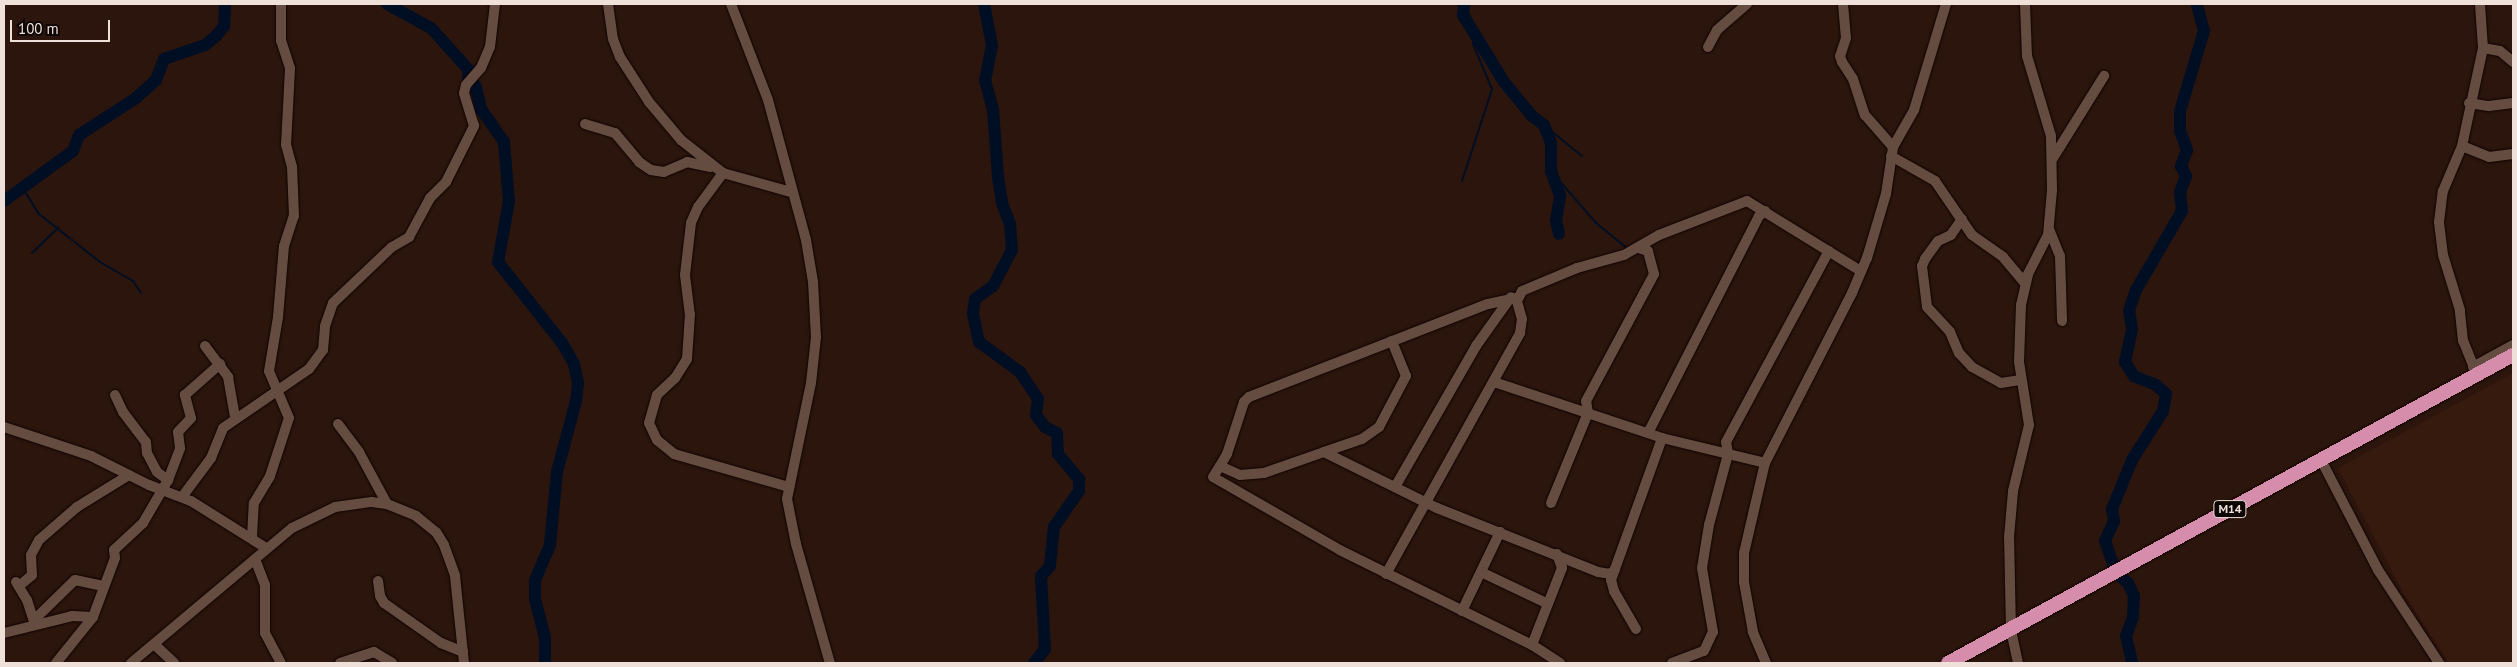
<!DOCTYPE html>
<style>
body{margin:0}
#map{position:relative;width:2517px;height:667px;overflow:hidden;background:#2b150c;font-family:"PT Sans",sans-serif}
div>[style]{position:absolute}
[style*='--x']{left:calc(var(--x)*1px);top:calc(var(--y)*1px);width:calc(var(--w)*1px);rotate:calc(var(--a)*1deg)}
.built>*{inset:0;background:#361a0e}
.stream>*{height:2px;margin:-1px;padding:0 1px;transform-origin:1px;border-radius:1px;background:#000e24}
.river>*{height:12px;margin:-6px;padding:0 6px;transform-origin:6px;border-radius:6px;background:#000e24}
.roads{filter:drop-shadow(0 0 1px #120200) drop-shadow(0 0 1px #120200)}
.minor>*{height:10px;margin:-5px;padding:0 5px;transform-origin:5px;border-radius:5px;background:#654c41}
.highway>*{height:14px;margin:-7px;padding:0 7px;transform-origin:7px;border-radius:7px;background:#d58dab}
span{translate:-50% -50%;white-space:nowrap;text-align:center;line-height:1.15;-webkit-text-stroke:4px #0c0502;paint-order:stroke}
.shield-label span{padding:1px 4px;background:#0c0502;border:1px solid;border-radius:4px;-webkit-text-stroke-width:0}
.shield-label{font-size:12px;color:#efe0d9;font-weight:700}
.frame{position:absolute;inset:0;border:5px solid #efe0d9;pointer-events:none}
.scale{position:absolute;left:10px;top:20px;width:100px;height:22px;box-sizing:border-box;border:2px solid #efe0d9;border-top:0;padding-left:6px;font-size:15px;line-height:18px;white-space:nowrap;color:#efe0d9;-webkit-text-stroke:4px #0c0502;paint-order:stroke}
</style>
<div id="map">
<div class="built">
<i style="clip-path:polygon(2513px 373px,2513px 663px,2449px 663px,2404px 594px,2338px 468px)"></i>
</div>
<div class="stream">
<i style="--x:1544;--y:125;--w:49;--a:39.2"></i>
<i style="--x:1551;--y:171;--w:67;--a:49.2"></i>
<i style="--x:1595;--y:222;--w:43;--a:39.3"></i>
<i style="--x:1462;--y:181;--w:97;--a:-71.9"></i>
<i style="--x:1492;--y:89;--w:49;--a:-112.9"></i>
<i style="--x:1473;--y:44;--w:12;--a:-85"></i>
<i style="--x:22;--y:187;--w:32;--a:58"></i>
<i style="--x:39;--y:214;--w:78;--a:38.2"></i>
<i style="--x:100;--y:262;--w:38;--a:30"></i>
<i style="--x:133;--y:281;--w:14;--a:56"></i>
<i style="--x:32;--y:253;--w:37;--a:-44"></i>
</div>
<div class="river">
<i style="--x:387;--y:4;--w:50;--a:28.6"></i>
<i style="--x:431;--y:28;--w:57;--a:47.9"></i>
<i style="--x:469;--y:70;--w:8;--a:97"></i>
<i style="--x:468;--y:78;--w:12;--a:48"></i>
<i style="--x:476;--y:87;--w:23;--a:77"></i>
<i style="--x:481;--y:109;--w:40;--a:55.1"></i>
<i style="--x:504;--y:142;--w:59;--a:85.2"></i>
<i style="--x:509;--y:201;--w:62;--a:100.2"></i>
<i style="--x:498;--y:262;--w:103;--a:51.7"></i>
<i style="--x:562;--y:343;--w:24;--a:60"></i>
<i style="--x:574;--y:364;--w:19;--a:78"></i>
<i style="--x:578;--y:383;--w:18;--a:96"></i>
<i style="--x:576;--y:401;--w:73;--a:105"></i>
<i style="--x:557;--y:472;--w:73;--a:95.5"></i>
<i style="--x:550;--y:545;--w:38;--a:113"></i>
<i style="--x:535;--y:580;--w:19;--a:90"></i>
<i style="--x:535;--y:599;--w:40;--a:75.6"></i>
<i style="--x:545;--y:638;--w:25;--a:90"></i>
<i style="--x:984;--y:4;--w:42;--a:79"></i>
<i style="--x:992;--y:45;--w:36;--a:101"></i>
<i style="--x:985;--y:80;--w:31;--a:75"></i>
<i style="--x:993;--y:110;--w:67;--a:85.7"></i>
<i style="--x:998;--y:177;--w:26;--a:81"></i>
<i style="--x:1002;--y:203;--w:22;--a:69"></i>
<i style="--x:1010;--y:224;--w:26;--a:86"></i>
<i style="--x:1012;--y:250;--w:41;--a:117.8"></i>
<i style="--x:993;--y:286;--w:22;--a:144"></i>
<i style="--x:975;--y:299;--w:15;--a:98"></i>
<i style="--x:973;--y:314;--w:29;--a:78"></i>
<i style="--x:979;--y:342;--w:51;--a:36.2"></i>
<i style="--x:1020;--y:372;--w:32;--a:56"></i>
<i style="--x:1038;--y:399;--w:16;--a:97"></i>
<i style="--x:1036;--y:415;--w:15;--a:53"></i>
<i style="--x:1045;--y:427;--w:13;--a:27"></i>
<i style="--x:1057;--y:433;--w:21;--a:87"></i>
<i style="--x:1058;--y:454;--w:33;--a:50"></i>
<i style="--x:1079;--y:479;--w:12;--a:90"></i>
<i style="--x:1079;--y:491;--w:44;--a:124.8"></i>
<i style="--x:1054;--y:527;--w:39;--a:96"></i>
<i style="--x:1050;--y:566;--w:13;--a:132"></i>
<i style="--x:1041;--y:576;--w:73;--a:86.9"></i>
<i style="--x:1045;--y:649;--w:18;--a:128"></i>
<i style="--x:1464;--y:4;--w:11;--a:95"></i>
<i style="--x:1463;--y:15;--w:79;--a:58.5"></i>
<i style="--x:1504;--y:82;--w:44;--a:50.5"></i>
<i style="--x:1532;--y:116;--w:15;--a:37"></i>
<i style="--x:1544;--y:125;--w:19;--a:69"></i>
<i style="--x:1551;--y:143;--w:28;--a:90"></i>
<i style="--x:1551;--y:171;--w:27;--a:70"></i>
<i style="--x:1560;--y:196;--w:24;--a:99"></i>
<i style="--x:1556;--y:220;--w:14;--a:78"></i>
<i style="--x:4;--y:201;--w:85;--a:-35.9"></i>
<i style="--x:73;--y:151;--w:17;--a:-69"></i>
<i style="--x:79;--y:135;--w:68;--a:-33"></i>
<i style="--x:136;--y:98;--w:27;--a:-42"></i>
<i style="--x:156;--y:80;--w:22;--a:-69"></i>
<i style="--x:164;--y:59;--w:43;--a:-18.9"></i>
<i style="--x:205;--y:45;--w:14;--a:-39"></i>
<i style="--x:216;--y:36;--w:13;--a:-51"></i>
<i style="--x:224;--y:26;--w:22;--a:-87"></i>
<i style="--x:2113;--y:564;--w:24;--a:-109"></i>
<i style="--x:2105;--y:541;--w:22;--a:-66"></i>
<i style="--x:2114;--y:521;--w:12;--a:-99"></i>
<i style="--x:2112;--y:509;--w:53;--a:-67.8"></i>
<i style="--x:2132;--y:460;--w:58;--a:-57.7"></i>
<i style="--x:2163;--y:411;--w:17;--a:-80"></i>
<i style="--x:2166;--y:394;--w:13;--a:-138"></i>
<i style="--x:2156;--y:385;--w:24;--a:-158"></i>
<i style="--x:2134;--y:376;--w:17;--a:-123"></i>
<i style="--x:2125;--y:362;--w:34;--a:-78"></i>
<i style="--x:2132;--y:329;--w:18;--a:-99"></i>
<i style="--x:2129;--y:311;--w:22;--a:-72"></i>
<i style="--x:2136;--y:290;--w:91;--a:-59.8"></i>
<i style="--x:2182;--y:211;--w:19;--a:-96"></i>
<i style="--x:2180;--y:192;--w:17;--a:-69"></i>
<i style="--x:2186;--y:176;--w:11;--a:-117"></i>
<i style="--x:2181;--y:166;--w:17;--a:-69"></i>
<i style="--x:2187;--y:150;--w:20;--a:-110"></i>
<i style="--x:2180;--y:131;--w:20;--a:-90"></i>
<i style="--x:2180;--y:111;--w:84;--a:-73.3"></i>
<i style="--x:2204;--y:31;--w:28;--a:-105"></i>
<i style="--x:2121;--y:577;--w:9;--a:41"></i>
<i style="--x:2128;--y:583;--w:14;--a:65"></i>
<i style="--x:2134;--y:596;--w:21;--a:93"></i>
<i style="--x:2133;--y:617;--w:20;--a:110"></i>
<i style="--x:2126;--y:636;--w:28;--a:77"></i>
</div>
<div class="roads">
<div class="minor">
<i style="--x:608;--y:4;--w:35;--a:82"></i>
<i style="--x:613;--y:39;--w:19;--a:69"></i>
<i style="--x:620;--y:57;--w:54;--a:57.2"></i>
<i style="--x:649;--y:102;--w:50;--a:49.9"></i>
<i style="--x:681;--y:140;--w:53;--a:38.2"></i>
<i style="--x:723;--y:173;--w:71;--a:15.6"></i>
<i style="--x:731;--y:4;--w:103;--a:68.9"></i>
<i style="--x:768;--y:100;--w:145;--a:74.8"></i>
<i style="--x:806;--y:240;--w:43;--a:80.5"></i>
<i style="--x:813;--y:282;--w:55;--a:86.9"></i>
<i style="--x:816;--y:337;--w:46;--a:96.2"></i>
<i style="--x:811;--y:383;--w:118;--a:101.7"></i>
<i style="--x:787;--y:499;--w:46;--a:78.7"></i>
<i style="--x:796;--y:544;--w:124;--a:74.1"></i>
<i style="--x:1843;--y:4;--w:34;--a:85"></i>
<i style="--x:1846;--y:38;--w:19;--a:108"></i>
<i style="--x:1840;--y:56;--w:6;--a:72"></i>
<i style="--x:1842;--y:62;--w:20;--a:57"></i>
<i style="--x:1853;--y:79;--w:38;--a:72"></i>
<i style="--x:1865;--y:115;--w:43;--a:48.8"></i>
<i style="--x:1708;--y:47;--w:19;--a:-62"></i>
<i style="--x:1717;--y:30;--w:40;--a:-41"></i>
<i style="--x:2483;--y:48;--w:17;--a:10"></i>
<i style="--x:2500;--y:51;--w:17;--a:40"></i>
<i style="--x:2469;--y:103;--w:20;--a:9"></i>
<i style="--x:2489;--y:106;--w:24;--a:-7"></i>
<i style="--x:585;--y:124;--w:31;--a:17"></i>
<i style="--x:615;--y:133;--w:38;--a:50"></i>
<i style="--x:639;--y:162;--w:14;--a:34"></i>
<i style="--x:651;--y:170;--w:13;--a:9"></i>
<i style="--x:664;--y:172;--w:25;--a:-23"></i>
<i style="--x:687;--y:162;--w:24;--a:12"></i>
<i style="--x:2462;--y:146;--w:29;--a:22"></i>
<i style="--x:2489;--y:157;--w:24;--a:-7"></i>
<i style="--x:1891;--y:156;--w:51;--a:29.6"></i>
<i style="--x:1935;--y:181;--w:65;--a:55.6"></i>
<i style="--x:1972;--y:235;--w:38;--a:35"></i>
<i style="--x:2003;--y:257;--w:34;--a:50"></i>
<i style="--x:2053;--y:158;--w:97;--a:-58.1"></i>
<i style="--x:723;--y:173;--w:42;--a:126.3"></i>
<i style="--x:698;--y:207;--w:17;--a:114"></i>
<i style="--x:691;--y:223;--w:52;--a:96.6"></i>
<i style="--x:685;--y:275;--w:39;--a:83"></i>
<i style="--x:690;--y:314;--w:45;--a:93.8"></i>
<i style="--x:687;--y:359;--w:22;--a:122"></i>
<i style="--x:675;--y:378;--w:25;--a:137"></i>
<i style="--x:657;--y:395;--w:29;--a:106"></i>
<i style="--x:649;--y:423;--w:19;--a:65"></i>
<i style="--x:657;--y:440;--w:22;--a:39"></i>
<i style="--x:674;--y:454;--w:120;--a:16"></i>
<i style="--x:1962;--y:219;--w:19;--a:125"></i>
<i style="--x:1951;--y:235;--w:14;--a:155"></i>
<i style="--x:1938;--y:241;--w:22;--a:126"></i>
<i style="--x:1925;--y:259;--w:8;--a:113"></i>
<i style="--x:1922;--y:266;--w:41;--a:83"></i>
<i style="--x:1927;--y:307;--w:34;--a:47"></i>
<i style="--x:1950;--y:332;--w:23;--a:67"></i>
<i style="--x:1959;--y:353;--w:19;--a:47"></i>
<i style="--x:1972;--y:367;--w:33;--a:29"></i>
<i style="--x:2001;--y:383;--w:20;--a:-9"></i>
<i style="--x:2049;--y:229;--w:29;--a:68"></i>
<i style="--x:2060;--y:256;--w:65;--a:88.2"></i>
<i style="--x:205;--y:346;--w:39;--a:53"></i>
<i style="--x:228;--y:377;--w:41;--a:80.1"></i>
<i style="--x:2473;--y:367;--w:46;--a:-28.8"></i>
<i style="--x:2477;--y:375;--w:37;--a:-112"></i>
<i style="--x:2463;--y:341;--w:31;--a:-96"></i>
<i style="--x:2460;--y:310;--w:58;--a:-107.2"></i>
<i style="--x:2443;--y:255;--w:33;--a:-97"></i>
<i style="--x:2439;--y:222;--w:31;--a:-83"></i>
<i style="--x:2443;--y:191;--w:49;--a:-67.1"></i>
<i style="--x:2462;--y:146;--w:100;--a:-77.9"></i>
<i style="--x:2483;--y:48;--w:44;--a:-93.9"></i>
<i style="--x:1494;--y:382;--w:177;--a:18.4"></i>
<i style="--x:1662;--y:438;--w:106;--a:13.6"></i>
<i style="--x:115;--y:395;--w:19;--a:65"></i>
<i style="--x:123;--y:412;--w:38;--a:53"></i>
<i style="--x:146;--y:442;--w:11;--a:85"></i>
<i style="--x:147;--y:453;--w:21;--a:62"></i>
<i style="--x:157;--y:472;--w:14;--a:36"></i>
<i style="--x:338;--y:424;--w:35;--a:53"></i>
<i style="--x:359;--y:452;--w:59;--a:61.7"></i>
<i style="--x:4;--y:427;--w:92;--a:18.4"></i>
<i style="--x:91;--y:456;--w:65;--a:26.6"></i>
<i style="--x:149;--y:485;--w:45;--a:20.9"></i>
<i style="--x:191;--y:501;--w:89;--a:32.1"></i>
<i style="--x:1649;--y:431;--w:242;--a:-62.9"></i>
<i style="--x:1759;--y:216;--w:8;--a:-40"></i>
<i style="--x:1324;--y:452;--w:40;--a:-18.9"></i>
<i style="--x:1362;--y:439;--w:21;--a:-35"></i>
<i style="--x:1379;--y:427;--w:58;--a:-62.1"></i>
<i style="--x:1406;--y:376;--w:38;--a:-112"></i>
<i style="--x:2321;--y:460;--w:124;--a:62.6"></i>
<i style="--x:2378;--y:570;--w:111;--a:56.7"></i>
<i style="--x:1220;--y:466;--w:14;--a:-60"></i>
<i style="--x:1227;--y:454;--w:55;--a:-71.9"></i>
<i style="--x:1244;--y:402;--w:7;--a:-45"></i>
<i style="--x:1249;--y:397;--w:256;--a:-21.3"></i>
<i style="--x:1488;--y:304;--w:30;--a:-12"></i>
<i style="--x:1395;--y:487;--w:163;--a:-60.1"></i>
<i style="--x:1476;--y:346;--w:60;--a:-54.5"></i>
<i style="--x:182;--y:497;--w:49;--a:-53.4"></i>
<i style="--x:211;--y:458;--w:32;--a:-68"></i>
<i style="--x:223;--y:428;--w:104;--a:-34.5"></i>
<i style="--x:309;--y:369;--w:24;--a:-54"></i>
<i style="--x:323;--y:350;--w:24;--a:-85"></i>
<i style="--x:325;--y:326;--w:24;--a:-71"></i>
<i style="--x:333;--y:303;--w:81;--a:-43.5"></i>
<i style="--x:392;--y:247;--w:20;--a:-30"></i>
<i style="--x:409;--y:237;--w:44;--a:-61.7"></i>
<i style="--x:430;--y:198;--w:23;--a:-45"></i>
<i style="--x:446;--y:182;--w:63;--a:-63.4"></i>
<i style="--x:474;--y:126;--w:34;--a:-107"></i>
<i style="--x:464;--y:93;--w:8;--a:-76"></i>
<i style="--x:466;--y:85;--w:23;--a:-49"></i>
<i style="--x:481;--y:68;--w:23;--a:-67"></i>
<i style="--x:490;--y:47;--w:43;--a:-83.4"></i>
<i style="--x:1551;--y:503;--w:97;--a:-67.7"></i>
<i style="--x:1588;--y:413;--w:12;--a:-99"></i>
<i style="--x:1586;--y:401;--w:144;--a:-61.8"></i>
<i style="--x:1654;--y:274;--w:24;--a:-105"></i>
<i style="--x:1648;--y:251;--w:10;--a:-163"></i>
<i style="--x:252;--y:537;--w:34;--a:-87"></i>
<i style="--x:254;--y:503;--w:31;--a:-59"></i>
<i style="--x:270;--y:476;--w:61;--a:-71.9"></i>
<i style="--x:289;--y:418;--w:51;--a:-113.1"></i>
<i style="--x:269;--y:371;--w:55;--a:-80.5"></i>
<i style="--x:278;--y:317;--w:71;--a:-85.2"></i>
<i style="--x:284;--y:246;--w:32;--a:-72"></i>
<i style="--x:294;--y:216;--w:49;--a:-92.3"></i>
<i style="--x:292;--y:167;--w:23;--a:-105"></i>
<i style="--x:286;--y:145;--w:77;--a:-87"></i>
<i style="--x:290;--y:68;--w:28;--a:-108"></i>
<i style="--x:281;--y:41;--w:37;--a:-90"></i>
<i style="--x:255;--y:559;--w:28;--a:69"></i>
<i style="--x:265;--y:585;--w:48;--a:90"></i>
<i style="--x:265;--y:633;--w:34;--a:62"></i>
<i style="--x:1481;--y:572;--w:74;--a:25.5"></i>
<i style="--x:1386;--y:574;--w:276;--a:-60.9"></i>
<i style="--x:1520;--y:333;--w:14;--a:-82"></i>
<i style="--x:1522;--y:319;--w:19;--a:-106"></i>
<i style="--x:1517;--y:301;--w:11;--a:-63"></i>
<i style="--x:1522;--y:291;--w:60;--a:-22.7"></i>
<i style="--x:1577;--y:268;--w:49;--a:-15.5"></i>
<i style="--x:1624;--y:255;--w:40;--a:-29.7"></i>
<i style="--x:1659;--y:235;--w:94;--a:-21.1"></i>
<i style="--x:1747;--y:201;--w:134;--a:31.6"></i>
<i style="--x:378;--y:581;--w:15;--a:82"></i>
<i style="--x:380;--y:596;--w:8;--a:60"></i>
<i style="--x:384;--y:603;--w:70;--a:35.1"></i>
<i style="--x:441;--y:643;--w:24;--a:22"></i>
<i style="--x:16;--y:582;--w:21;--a:59"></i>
<i style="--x:27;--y:600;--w:26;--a:72"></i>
<i style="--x:19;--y:586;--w:17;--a:-40"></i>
<i style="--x:32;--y:575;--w:20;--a:-93"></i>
<i style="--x:31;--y:555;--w:17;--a:-62"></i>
<i style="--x:39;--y:540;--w:50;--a:-41"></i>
<i style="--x:77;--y:507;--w:61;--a:-31.6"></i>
<i style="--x:1462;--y:611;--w:88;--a:-64.3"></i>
<i style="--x:34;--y:620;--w:57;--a:-44.3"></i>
<i style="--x:75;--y:580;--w:30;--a:12"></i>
<i style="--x:1636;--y:629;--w:44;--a:-120.1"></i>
<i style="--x:1614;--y:591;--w:11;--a:-105"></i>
<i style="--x:1611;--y:580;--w:151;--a:-70.2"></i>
<i style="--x:4;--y:633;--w:70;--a:-14"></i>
<i style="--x:72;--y:616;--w:21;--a:3"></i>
<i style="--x:155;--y:645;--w:26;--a:43"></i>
<i style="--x:1532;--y:645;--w:83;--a:-68.7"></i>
<i style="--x:1562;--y:568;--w:15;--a:-110"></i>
<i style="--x:56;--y:663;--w:59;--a:-51.2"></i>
<i style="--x:93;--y:617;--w:63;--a:-69.6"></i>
<i style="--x:115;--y:558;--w:8;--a:-97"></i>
<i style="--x:114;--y:550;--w:40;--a:-43"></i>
<i style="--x:143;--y:523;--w:50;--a:-59.8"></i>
<i style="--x:168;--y:480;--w:34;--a:-69"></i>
<i style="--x:180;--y:448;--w:16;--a:-97"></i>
<i style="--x:178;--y:432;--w:19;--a:-47"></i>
<i style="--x:191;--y:418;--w:24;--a:-105"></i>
<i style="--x:185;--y:395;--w:47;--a:-41.5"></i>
<i style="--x:131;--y:663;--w:210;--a:-40"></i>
<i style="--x:292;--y:528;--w:48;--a:-26"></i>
<i style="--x:335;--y:507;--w:37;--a:-8"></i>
<i style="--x:372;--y:502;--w:15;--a:8"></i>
<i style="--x:387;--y:504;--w:31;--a:22"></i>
<i style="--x:416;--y:516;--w:26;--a:39"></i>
<i style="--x:436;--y:532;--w:15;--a:58"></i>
<i style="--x:444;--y:545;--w:33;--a:70"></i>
<i style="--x:455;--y:576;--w:87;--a:84.1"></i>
<i style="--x:340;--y:663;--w:36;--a:-18"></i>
<i style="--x:374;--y:652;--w:21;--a:31"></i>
<i style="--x:1560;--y:663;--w:33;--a:-147"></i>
<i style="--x:1532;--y:645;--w:214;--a:-153.7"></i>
<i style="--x:1340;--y:550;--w:146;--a:-150.1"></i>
<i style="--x:1213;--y:477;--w:13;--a:-58"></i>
<i style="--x:1220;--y:466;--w:22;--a:24"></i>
<i style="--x:1240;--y:475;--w:24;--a:-5"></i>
<i style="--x:1264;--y:473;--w:64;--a:-19.3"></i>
<i style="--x:1324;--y:452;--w:126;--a:26.4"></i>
<i style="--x:1437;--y:508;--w:173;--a:21.7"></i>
<i style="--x:1598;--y:572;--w:12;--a:9"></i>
<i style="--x:1610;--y:574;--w:6;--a:-39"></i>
<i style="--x:1672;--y:663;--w:34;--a:-21"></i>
<i style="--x:1704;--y:651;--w:21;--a:-65"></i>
<i style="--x:1713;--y:632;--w:65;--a:-99.8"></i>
<i style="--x:1702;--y:568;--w:44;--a:-80.8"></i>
<i style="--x:1709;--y:525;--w:73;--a:-75"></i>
<i style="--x:1728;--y:454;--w:12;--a:-99"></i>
<i style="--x:1726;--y:442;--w:217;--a:-61.7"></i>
<i style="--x:1766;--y:663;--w:34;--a:-113"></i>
<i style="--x:1753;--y:632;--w:51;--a:-100.2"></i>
<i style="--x:1744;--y:582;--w:29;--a:-90"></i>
<i style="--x:1744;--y:553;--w:92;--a:-76.9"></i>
<i style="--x:1765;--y:463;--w:191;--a:-62.9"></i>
<i style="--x:1852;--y:293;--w:38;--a:-67"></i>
<i style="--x:1867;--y:258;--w:67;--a:-73.5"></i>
<i style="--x:1886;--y:194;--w:48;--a:-81.5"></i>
<i style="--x:1893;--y:147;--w:43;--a:-60.4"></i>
<i style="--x:1914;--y:110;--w:111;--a:-73.2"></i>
<i style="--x:2018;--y:663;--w:34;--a:-102"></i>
<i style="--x:2011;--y:630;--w:93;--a:-91.2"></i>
<i style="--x:2009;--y:537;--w:46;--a:-85"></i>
<i style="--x:2013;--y:491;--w:68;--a:-76.4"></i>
<i style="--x:2029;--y:425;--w:64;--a:-99"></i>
<i style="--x:2019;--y:362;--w:57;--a:-88"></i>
<i style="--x:2021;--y:305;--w:32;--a:-77"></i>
<i style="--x:2028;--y:274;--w:44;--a:-62.9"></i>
<i style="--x:2048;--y:235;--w:45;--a:-84.9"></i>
<i style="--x:2052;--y:190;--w:54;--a:-91.1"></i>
<i style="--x:2051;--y:136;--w:84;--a:-106.7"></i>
<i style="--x:2027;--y:56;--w:52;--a:-92.2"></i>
</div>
<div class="highway">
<i style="--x:1948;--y:663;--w:643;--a:-28.6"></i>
</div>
</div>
<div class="shield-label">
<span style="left:2230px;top:509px">M14</span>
</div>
<div class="frame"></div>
<div class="scale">100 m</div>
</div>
